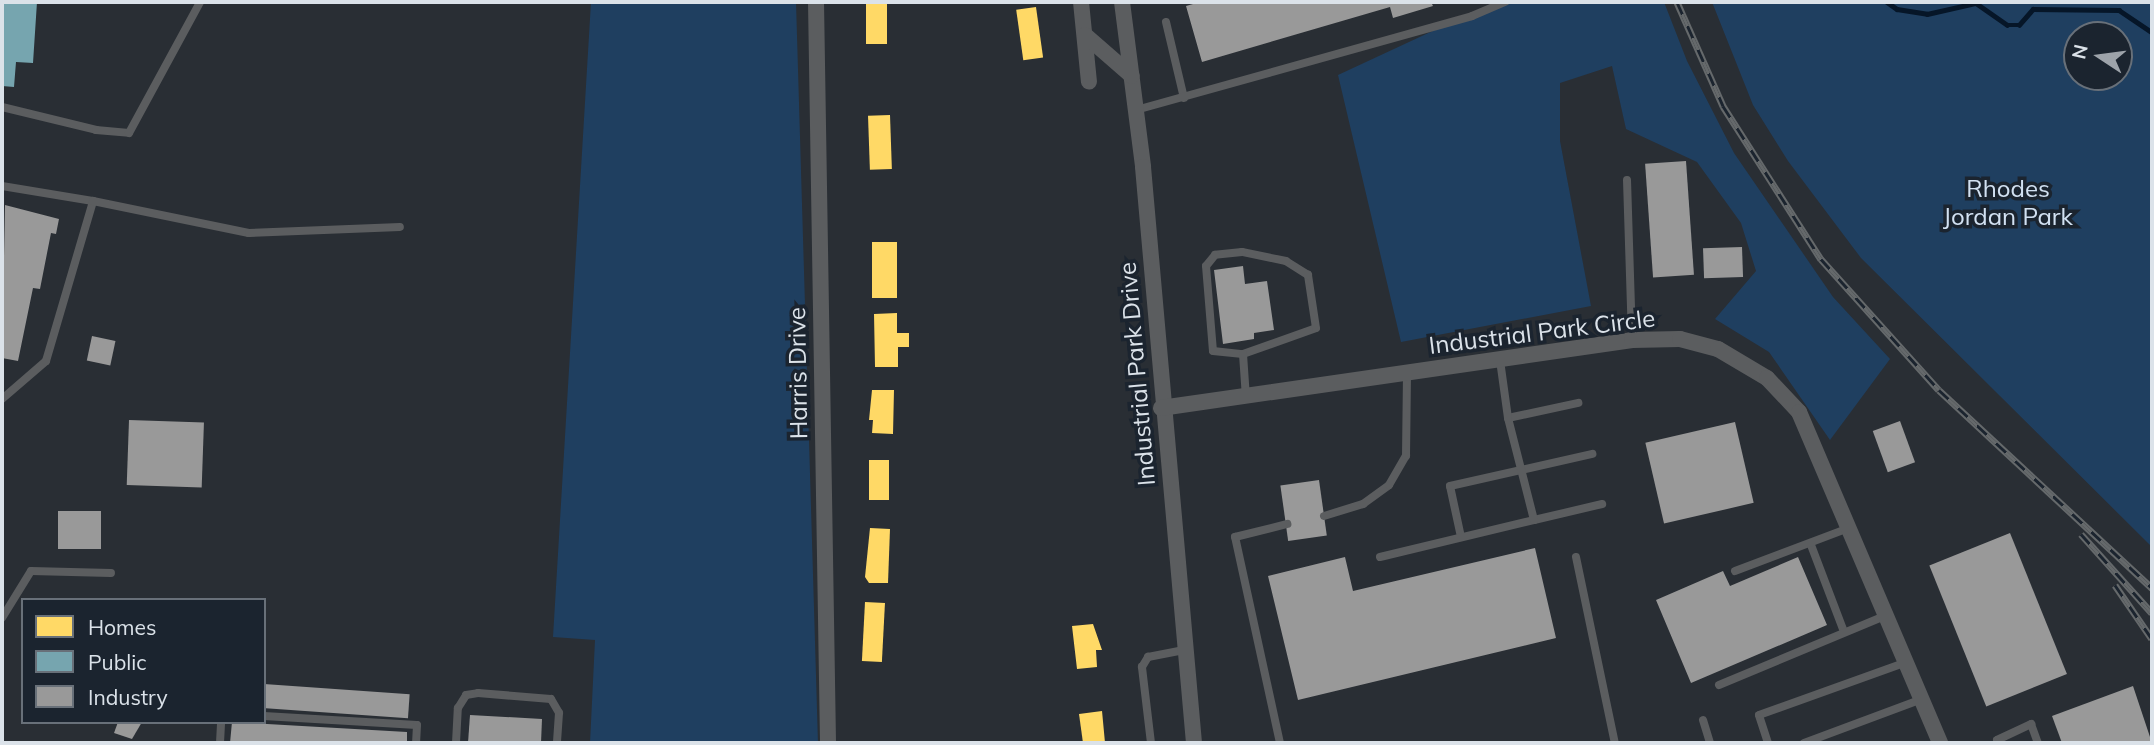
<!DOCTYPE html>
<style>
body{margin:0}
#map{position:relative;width:2154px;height:745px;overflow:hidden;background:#292e34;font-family:Mulish,sans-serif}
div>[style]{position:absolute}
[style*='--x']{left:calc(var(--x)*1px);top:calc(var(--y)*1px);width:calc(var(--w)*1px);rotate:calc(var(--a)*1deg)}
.green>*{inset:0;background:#1f3f60}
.homes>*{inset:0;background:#ffd966;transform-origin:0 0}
.public>*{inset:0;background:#76a5af}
.industry>*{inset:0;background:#999;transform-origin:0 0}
.stream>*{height:4.5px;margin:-2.25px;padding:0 2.25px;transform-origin:2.25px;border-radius:2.25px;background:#061628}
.service>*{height:8px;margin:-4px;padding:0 4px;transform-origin:4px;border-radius:4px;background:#5b5d5f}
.minor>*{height:16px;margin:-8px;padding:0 8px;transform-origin:8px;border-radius:8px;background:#5b5d5f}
.rail>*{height:7px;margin-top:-3.5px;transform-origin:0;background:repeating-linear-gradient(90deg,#1b242f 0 13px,#65696b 0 26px);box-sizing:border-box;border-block:2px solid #65696b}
span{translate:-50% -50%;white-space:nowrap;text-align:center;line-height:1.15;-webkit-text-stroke:7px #1b242f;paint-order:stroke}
.park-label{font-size:24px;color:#d2e1f2}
.street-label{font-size:24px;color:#dbe2e9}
.frame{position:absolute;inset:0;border:4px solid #dbe2e9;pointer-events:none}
.legend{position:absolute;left:21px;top:598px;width:245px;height:126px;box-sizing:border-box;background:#1b242f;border:2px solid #687079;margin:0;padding:9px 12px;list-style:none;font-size:21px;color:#dbe2e9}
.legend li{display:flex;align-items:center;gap:14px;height:35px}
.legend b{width:35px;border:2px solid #687079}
.north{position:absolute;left:2063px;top:21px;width:70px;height:70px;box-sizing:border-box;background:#1b242f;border:2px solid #687079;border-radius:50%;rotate:283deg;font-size:19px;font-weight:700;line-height:28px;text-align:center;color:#dbe2e9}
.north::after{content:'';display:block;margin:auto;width:24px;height:32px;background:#9da3aa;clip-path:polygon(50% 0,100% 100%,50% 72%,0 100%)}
</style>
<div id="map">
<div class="green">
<i style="clip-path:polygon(591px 2px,796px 2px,818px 743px,590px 743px,595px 640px,553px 637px)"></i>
<i style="clip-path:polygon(1495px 2px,1664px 2px,1687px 61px,1734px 153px,1833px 297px,1890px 359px,1830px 440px,1769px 352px,1715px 319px,1756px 271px,1741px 223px,1697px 162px,1626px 129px,1612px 66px,1560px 83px,1560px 141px,1591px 306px,1401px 342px,1338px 75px)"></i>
<i style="clip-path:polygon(evenodd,1712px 2px,2152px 2px,2152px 547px,1861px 258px,1788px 161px,1753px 105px,1712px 2px,2077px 35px,2119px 35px,2119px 77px,2077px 77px,2077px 35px)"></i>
</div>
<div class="homes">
<i style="left:866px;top:2px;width:21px;height:42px"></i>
<i style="left:1036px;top:7px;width:51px;height:20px;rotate:82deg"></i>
<i style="left:890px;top:115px;width:54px;height:22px;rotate:88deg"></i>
<i style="left:872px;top:242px;width:25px;height:56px"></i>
<i style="clip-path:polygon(897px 313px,897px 333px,909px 333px,909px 347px,898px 347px,898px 367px,875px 367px,874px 314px)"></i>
<i style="clip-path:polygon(872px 390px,894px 390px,893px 434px,872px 433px,873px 420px,869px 420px)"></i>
<i style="left:869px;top:460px;width:20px;height:40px"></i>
<i style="clip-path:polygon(870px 528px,890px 529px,888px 583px,869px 583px,865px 577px)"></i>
<i style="left:865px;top:602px;width:20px;height:59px;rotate:3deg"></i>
<i style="clip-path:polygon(1093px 624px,1102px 650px,1096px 650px,1097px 667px,1077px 669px,1072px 626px)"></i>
<i style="clip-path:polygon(1102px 711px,1105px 743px,1083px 743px,1079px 714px)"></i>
</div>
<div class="public">
<i style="clip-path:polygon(2px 2px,37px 2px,33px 63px,16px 62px,14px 87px,2px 86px)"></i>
</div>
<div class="industry">
<i style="clip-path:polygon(1200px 2px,1431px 2px,1433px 6px,1393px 18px,1390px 7px,1202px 62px,1186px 6px)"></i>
<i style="left:1686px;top:161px;width:114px;height:41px;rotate:86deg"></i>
<i style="clip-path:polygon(5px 205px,59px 219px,56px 234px,51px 233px,40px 289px,33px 288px,18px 361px,2px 358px)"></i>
<i style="left:1742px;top:247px;width:30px;height:39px;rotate:88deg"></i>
<i style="clip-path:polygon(1243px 266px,1245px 284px,1267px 281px,1274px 330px,1254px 333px,1254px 339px,1223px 344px,1214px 270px)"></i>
<i style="left:92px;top:336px;width:24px;height:25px;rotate:12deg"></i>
<i style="left:129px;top:420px;width:75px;height:65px;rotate:2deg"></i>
<i style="left:1900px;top:421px;width:44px;height:29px;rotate:70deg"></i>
<i style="left:1735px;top:422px;width:83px;height:92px;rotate:77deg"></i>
<i style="left:1319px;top:480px;width:56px;height:39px;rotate:82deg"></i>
<i style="left:58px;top:511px;width:43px;height:38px"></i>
<i style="left:2010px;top:533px;width:152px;height:87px;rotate:68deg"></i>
<i style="clip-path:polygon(1535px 548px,1556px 638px,1298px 700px,1268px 576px,1345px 557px,1353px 591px)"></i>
<i style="clip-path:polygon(1798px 557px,1827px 625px,1691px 683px,1656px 600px,1723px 571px,1730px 586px)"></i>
<i style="left:264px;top:684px;width:146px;height:24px;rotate:4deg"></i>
<i style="clip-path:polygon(2133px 686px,2152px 743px,2062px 743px,2052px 716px)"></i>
<i style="clip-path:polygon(470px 715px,542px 719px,541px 743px,468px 743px)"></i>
<i style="clip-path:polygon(118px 722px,142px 722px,132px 739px,114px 733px)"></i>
<i style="clip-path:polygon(232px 722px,407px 732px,407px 743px,230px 743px)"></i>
</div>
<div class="stream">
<i style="--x:1887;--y:2;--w:12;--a:35"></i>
<i style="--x:1897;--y:9;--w:30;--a:9"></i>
<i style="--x:1927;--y:14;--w:50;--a:-12.7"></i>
<i style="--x:1976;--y:3;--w:38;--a:35"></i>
<i style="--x:2007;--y:25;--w:12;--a:0"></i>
<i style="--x:2019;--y:25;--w:21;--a:-49"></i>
<i style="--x:2033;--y:9;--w:86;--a:0.7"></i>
<i style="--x:2119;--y:10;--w:40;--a:34"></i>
</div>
<div class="service">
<i style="--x:1166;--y:22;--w:78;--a:76.7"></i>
<i style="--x:2;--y:107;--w:97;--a:13.7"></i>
<i style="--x:96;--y:130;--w:33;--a:5"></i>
<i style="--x:129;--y:133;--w:149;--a:-61.5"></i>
<i style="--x:1136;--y:110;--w:349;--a:-15.6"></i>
<i style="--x:1472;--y:16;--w:36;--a:-23"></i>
<i style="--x:1627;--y:180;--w:160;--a:88.2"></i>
<i style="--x:2;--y:186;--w:92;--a:9.4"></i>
<i style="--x:1243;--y:354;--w:77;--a:-19.6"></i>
<i style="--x:1316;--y:328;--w:54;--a:-98.6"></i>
<i style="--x:1308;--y:275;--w:26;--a:-148"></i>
<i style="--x:1286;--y:261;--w:45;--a:-168.4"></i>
<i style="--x:1242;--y:252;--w:27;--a:174"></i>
<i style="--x:1215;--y:255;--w:14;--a:129"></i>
<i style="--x:1206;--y:266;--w:85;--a:85.3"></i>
<i style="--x:1213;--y:351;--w:30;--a:6"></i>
<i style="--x:1243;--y:354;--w:44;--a:86.1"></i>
<i style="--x:2;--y:399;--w:58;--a:-40.8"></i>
<i style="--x:46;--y:361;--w:167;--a:-73.6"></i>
<i style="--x:93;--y:201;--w:159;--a:11.6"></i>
<i style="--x:249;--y:233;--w:151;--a:-2.3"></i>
<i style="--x:1508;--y:418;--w:72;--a:-12.1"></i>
<i style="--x:1324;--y:516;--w:41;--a:-17.1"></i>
<i style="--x:1363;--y:504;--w:32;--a:-36"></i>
<i style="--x:1389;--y:485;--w:34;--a:-60"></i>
<i style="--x:1406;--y:456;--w:84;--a:-89.3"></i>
<i style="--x:1534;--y:520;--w:70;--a:-13.2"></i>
<i style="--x:1461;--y:537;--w:52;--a:-102.2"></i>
<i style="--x:1450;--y:486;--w:146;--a:-12.7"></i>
<i style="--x:1811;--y:545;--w:93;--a:69.2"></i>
<i style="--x:1380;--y:557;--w:158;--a:-13.5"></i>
<i style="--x:1534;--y:520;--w:105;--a:-104.3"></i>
<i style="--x:1508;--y:418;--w:59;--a:-97.9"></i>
<i style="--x:1576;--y:557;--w:190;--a:78.2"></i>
<i style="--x:1735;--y:571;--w:122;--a:-20.7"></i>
<i style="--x:2;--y:618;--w:55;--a:-58.3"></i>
<i style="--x:31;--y:571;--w:80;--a:1.4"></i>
<i style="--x:1719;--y:685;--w:182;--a:-22.6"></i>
<i style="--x:264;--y:716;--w:153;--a:3.4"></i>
<i style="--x:417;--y:725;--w:18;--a:93"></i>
<i style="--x:1703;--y:720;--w:24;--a:73"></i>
<i style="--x:220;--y:743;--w:21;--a:-87"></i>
<i style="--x:456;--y:743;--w:35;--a:-87"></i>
<i style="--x:458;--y:708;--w:15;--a:-58"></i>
<i style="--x:466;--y:695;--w:12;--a:-9"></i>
<i style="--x:478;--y:693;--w:73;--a:4.7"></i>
<i style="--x:551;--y:699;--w:16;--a:60"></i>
<i style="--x:559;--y:713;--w:30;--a:94"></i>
<i style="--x:1151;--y:743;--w:77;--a:-96.8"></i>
<i style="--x:1142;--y:667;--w:12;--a:-59"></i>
<i style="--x:1148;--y:657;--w:38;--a:-11"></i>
<i style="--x:1280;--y:743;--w:211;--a:-102.3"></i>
<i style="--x:1235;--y:537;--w:54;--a:-14"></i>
<i style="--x:1768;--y:743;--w:29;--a:-108"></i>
<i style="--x:1759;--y:715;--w:157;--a:-19.7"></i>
<i style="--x:1804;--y:743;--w:126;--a:-20.4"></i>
<i style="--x:1998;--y:743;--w:3;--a:-108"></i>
<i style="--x:1997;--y:740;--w:38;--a:-25"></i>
<i style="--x:2031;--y:724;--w:20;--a:70"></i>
</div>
<div class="minor">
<i style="--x:816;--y:2;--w:741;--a:89.07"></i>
<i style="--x:1081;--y:2;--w:80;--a:84.3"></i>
<i style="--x:1122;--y:2;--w:166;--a:82.7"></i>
<i style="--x:1143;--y:167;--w:578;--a:84.94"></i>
<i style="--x:1085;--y:35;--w:62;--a:41.1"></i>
<i style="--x:1161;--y:408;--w:476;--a:-8.2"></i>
<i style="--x:1632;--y:340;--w:48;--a:-1.2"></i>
<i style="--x:1680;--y:339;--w:39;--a:15"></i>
<i style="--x:1718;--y:349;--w:57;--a:30.6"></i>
<i style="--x:1767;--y:378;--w:47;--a:46.7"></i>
<i style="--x:1799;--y:412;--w:360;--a:66.9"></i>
</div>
<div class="rail">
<i style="--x:1677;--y:2;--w:114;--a:66.1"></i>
<i style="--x:1723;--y:106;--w:182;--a:57.4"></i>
<i style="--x:1821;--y:259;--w:176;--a:48"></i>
<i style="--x:1939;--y:390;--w:291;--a:42.9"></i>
<i style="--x:2081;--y:534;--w:106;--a:48.1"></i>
<i style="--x:2115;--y:585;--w:65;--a:55.6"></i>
</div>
<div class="park-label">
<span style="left:2008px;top:203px">Rhodes<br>Jordan Park</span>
</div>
<div class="street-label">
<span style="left:1542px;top:332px;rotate:-7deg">Industrial Park Circle</span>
<span style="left:798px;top:373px;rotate:-91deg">Harris Drive</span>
<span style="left:1137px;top:374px;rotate:-95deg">Industrial Park Drive</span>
</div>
<div class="frame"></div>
<ul class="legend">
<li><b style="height:19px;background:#ffd966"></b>Homes</li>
<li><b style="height:19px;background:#76a5af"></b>Public</li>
<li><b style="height:19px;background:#999"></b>Industry</li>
</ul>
<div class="north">N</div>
</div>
